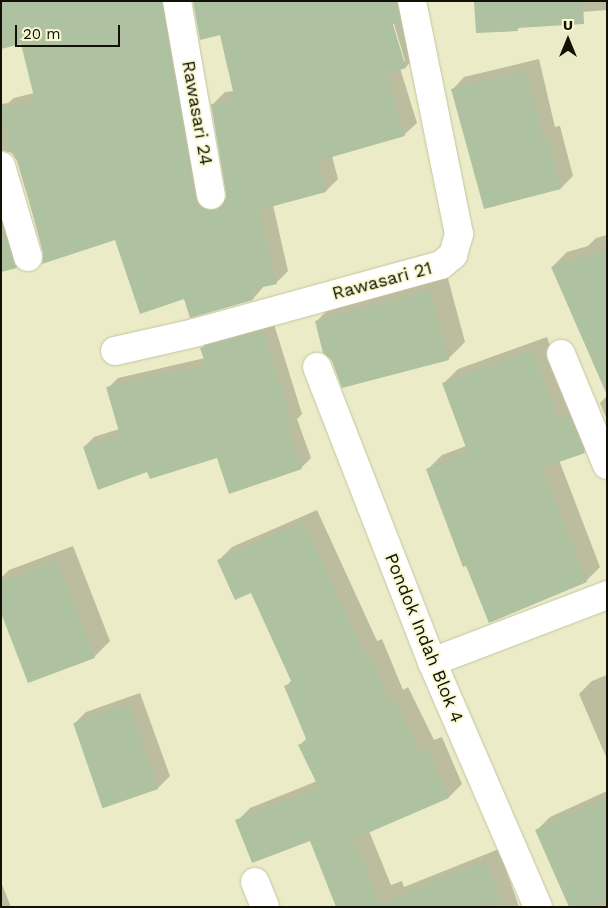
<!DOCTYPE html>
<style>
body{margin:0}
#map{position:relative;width:608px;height:908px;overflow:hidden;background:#ebecc7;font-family:"Work Sans",sans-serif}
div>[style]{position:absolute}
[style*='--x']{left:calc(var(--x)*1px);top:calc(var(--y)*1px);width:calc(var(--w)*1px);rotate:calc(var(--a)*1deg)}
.shadow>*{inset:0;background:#0003}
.building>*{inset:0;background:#aec1a0;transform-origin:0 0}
.roads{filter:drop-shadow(0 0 1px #c3c4a0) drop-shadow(0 0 1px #c3c4a0)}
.minor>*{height:28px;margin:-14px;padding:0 14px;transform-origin:14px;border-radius:14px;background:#fff}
span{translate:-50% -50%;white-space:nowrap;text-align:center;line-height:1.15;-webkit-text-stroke:4px #f8f9d3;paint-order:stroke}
.street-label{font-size:18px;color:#111105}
.frame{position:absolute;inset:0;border:2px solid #111105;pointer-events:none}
.north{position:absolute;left:543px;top:15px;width:50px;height:50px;-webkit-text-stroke:4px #f8f9d3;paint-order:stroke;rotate:0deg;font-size:14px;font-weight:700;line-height:20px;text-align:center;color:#111105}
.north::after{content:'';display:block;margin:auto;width:18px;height:22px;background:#111105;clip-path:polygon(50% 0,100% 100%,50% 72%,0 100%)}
.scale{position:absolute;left:15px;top:25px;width:105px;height:22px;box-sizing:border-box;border:2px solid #111105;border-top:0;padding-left:6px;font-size:15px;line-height:18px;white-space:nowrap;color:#111105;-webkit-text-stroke:4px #f8f9d3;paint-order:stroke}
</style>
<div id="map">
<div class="shadow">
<i style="clip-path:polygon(evenodd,1px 1px,176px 1px,218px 198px,227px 199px,212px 105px,225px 92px,234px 91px,221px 34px,194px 1px,409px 1px,418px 54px,406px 67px,400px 68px,417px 123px,404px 135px,332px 156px,338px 179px,326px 191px,273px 205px,288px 271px,276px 283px,264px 286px,253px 299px,185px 297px,116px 238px,44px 252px,17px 161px,12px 153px,1px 150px,1px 104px,8px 103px,14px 98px,34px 93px,22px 43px,1px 1px,392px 17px,405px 61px,403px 61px,390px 18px,392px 17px)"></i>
<i style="clip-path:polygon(475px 1px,607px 1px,607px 10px,582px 12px,521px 26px,517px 30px)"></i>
<i style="clip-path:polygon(539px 59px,555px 127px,560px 126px,573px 176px,561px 188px,485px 207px,453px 89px,464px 77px)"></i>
<i style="clip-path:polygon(1px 169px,29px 255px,17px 267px,1px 270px)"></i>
<i style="clip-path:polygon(607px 235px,607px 392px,552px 267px,567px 252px,588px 246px,596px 238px)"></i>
<i style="clip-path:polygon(447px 275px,465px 342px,449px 358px,343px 387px,316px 322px,332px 305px)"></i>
<i style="clip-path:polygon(273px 321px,302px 414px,297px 419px,311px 458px,301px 468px,218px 456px,148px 471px,84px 447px,94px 437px,119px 429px,108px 388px,118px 378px,205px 358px,202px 348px,211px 338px)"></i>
<i style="clip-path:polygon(547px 337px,570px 403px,598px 438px,584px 451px,559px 460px,600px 567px,586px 581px,428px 469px,442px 455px,466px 446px,444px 383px,458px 369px)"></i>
<i style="clip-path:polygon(607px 396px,607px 420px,600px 403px)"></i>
<i style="clip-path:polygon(317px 510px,377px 641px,382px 639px,403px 690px,408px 687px,434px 740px,442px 737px,462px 784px,449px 797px,369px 831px,391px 885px,402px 881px,404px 887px,499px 849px,519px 907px,334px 907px,337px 906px,311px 839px,237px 821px,250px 808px,317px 781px,300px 745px,307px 738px,285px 687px,292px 680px,252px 591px,219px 560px,232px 547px)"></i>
<i style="clip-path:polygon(73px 546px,110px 641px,94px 657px,1px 610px,1px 578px,9px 570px)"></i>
<i style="clip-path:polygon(607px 675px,607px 759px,579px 694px,592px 681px)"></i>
<i style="clip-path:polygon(140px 693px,170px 776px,158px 788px,74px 724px,86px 712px)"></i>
<i style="clip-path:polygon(607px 791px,607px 907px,571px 907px,537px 830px,550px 817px)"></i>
<i style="clip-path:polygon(1px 882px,11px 907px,1px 907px)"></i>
</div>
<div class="building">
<i style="clip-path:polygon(1px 1px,162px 1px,196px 198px,199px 205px,206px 210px,214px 210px,221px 207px,226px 200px,226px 193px,211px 104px,235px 100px,220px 35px,200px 40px,193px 1px,397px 1px,400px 21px,393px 24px,406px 68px,387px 74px,405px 136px,318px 161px,326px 192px,259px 210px,277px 284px,250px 290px,253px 300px,190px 318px,184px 299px,140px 314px,115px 240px,42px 264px,43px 253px,16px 150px,10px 151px,1px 114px,1px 109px,35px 101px,21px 44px,1px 49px)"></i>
<i style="clip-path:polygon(474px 1px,583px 1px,584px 24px,517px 28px,518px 31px,476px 33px)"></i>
<i style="clip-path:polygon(527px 71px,543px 138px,548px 137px,561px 189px,484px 209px,451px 89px)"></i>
<i style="clip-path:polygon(1px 231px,4px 231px,13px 261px,17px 268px,1px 272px)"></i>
<i style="clip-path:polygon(607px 249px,607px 395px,551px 267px)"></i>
<i style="clip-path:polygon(431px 290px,449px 360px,342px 388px,332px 361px,323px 353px,315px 321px)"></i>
<i style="clip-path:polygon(263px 330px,293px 425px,287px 427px,302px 469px,229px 494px,217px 458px,150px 479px,147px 472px,98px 490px,83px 447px,120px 435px,106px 387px,206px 365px,200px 348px)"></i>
<i style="clip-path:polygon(533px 350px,557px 417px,568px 413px,585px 453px,542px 468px,587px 582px,489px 623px,466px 566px,463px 567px,426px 469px,468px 453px,442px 383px)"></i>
<i style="clip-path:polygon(304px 522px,364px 654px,369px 651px,389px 702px,395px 700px,420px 752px,428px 749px,449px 798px,354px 839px,380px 904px,486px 861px,501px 900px,485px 907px,336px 907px,310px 841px,252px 863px,235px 820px,319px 788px,298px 745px,307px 741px,284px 686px,292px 683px,251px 593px,235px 600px,217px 560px)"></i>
<i style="clip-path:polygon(57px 561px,95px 658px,28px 683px,1px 613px,1px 582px)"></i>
<i style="left:129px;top:704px;width:90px;height:59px;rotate:71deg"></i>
<i style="clip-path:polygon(607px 797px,607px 899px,589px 907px,569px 907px,535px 830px)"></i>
</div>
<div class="roads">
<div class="minor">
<i style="--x:177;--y:1;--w:197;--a:80.1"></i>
<i style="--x:1;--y:166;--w:95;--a:73.5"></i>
<i style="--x:115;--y:351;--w:81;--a:-12.8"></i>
<i style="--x:194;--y:333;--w:256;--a:-15.4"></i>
<i style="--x:441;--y:265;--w:16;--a:-40"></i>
<i style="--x:453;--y:255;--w:22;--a:-74"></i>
<i style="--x:459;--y:234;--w:238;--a:-101.4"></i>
<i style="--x:561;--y:354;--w:120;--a:67.5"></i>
<i style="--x:317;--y:367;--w:317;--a:68.7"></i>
<i style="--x:432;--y:662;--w:267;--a:66.6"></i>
<i style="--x:432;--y:662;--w:187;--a:-20.9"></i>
<i style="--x:255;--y:882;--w:27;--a:68"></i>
</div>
</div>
<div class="street-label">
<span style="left:197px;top:113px;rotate:80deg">Rawasari 24</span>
<span style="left:382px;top:281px;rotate:-15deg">Rawasari 21</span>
<span style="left:424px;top:638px;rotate:68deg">Pondok Indah Blok 4</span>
</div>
<div class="frame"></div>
<div class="north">U</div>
<div class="scale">20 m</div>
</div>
